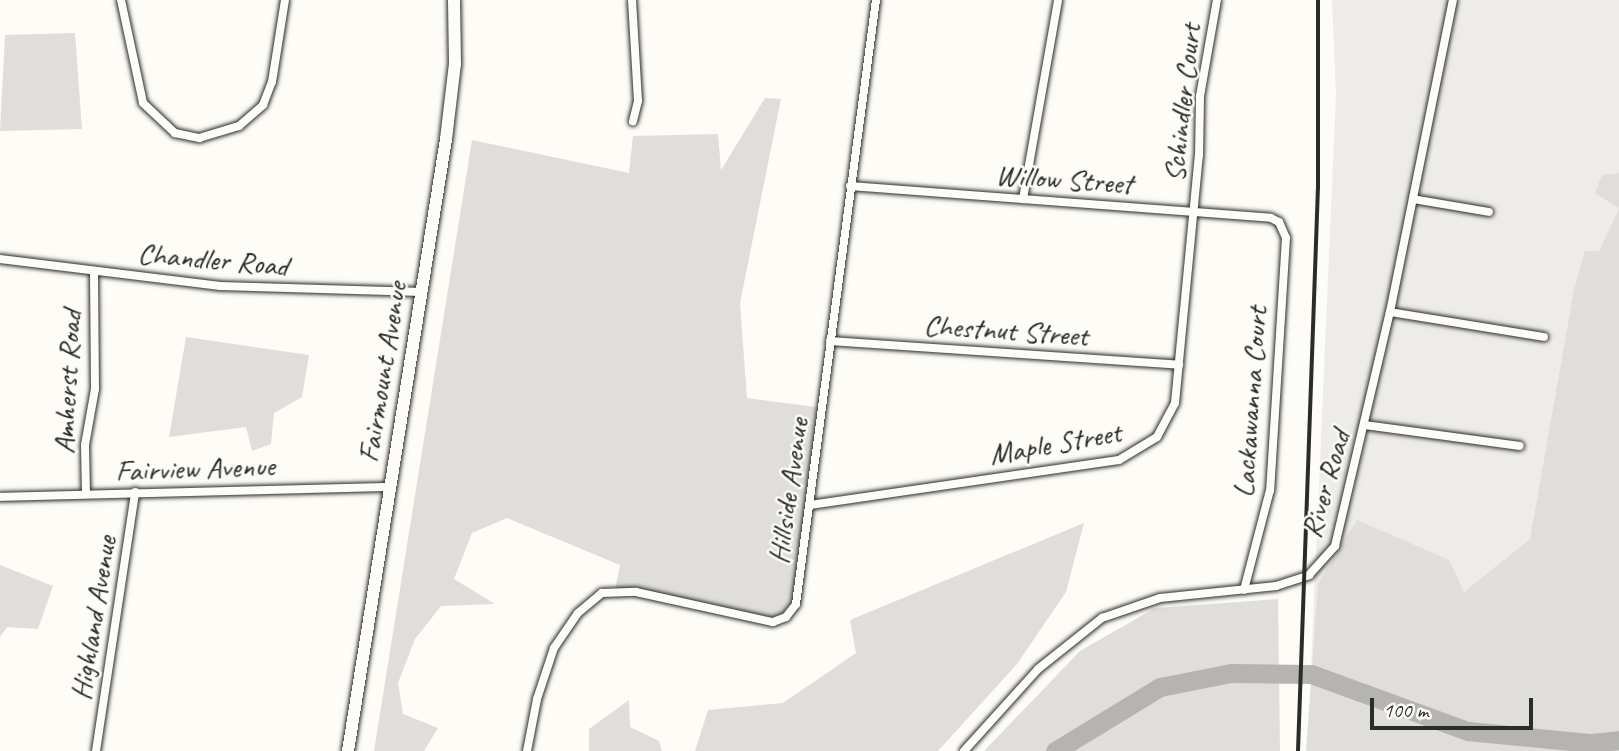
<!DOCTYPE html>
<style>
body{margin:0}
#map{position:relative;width:1619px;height:751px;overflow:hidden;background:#fdfcf7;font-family:Caveat,sans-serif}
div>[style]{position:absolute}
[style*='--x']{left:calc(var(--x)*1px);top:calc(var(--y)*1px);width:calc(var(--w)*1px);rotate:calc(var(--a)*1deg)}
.built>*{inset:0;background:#edece8}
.green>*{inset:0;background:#dfdeda}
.river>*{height:19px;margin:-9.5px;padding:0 9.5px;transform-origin:9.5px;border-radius:9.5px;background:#b5b4b1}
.roads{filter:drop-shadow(0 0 2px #2b2b2b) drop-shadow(0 0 2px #2b2b2b)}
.minor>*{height:8px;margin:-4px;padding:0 4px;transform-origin:4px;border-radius:4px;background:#fdfcf7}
.secondary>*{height:12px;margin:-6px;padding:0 6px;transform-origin:6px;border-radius:6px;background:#fdfcf7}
.rail>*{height:3.5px;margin:-1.75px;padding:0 1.75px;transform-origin:1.75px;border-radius:1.75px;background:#2b2b2b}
span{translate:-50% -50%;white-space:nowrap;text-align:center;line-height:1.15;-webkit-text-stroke:5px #fdfcf7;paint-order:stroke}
.street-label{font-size:30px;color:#2b2b2b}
.scale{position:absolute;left:1370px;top:698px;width:163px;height:32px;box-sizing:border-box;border:4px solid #2b2b2b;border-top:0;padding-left:9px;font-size:21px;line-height:24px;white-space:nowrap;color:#2b2b2b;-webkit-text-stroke:5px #fdfcf7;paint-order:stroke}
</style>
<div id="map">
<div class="built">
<i style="clip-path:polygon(1332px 0,1619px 0,1619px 349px,1568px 601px,1311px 668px,1336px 95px)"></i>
</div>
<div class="green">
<i style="clip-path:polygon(75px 33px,82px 129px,0 131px,5px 35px)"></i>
<i style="clip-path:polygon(765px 98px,781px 99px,740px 303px,747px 398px,823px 408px,797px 603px,770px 622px,615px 590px,620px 565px,507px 518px,472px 533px,454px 579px,495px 604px,441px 606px,415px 639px,398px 683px,403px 714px,438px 728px,424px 751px,374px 751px,472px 140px,629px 173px,633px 136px,718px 134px,721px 170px)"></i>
<i style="clip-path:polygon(1619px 173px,1619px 208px,1595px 193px,1602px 175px)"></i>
<i style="clip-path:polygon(1619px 209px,1619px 751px,1306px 751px,1318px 584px,1357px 520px,1449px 560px,1464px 592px,1530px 539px,1574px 290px,1585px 251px,1599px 251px)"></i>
<i style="clip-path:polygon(186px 337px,309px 355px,302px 397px,274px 413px,271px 444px,252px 451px,246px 427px,169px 437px)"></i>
<i style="clip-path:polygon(1084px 523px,1066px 592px,1017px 664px,938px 751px,695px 751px,708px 710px,783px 703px,856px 653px,850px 620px)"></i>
<i style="clip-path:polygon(0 565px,53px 586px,38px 629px,7px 627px,0 637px)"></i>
<i style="clip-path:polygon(1278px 599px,1280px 751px,984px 751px,1080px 651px,1155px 608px)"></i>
<i style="clip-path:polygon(629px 700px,630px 727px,659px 741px,662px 751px,589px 751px,589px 729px)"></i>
</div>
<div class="river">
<i style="--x:1055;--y:751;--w:123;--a:-31.4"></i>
<i style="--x:1160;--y:687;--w:72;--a:-11.2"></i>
<i style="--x:1231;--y:673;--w:80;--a:0.7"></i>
<i style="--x:1311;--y:674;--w:167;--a:20"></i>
<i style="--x:1468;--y:731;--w:124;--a:5.6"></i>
<i style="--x:1591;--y:743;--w:28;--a:-6"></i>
</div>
<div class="roads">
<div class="minor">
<i style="--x:121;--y:0;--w:105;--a:77.9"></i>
<i style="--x:143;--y:103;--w:44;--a:43.2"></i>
<i style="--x:175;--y:133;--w:25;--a:12"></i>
<i style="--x:199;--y:138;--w:42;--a:-16.7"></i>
<i style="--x:239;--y:126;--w:32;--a:-41"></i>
<i style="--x:263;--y:105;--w:25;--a:-69"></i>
<i style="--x:272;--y:82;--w:83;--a:-81"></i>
<i style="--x:632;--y:0;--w:101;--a:86.6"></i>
<i style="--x:638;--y:101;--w:21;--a:104"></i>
<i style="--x:850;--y:186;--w:422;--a:4.3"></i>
<i style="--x:1271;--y:218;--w:9;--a:27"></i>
<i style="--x:1279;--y:222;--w:17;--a:66"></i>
<i style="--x:1286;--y:238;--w:253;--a:93.6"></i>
<i style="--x:1270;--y:490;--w:103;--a:104.6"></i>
<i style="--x:1023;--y:199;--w:202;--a:-80"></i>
<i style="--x:1413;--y:199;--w:77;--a:9.7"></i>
<i style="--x:0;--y:259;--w:222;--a:7"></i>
<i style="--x:220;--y:286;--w:202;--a:1.7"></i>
<i style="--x:1390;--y:312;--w:156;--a:9.2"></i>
<i style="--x:830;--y:341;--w:350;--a:3.9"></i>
<i style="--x:1365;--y:425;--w:156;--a:7.7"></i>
<i style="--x:86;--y:494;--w:49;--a:-91.2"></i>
<i style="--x:85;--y:445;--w:57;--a:-79.9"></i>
<i style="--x:95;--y:389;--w:116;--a:-90.5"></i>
<i style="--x:0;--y:497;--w:390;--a:-1.5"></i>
<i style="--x:810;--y:505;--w:312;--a:-8.3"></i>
<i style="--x:1119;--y:460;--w:44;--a:-31.2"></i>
<i style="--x:1157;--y:437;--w:38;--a:-62"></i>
<i style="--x:1175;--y:403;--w:248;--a:-84.5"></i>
<i style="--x:1199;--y:156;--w:60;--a:-89"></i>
<i style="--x:1200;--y:96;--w:97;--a:-80"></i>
<i style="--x:96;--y:751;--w:262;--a:-81.4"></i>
<i style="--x:527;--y:751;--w:53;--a:-79.1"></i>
<i style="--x:537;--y:699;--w:54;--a:-71.6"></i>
<i style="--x:554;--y:648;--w:42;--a:-55.6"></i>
<i style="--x:578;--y:613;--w:31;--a:-40"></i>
<i style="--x:602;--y:593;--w:34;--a:-2"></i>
<i style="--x:636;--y:592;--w:140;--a:12.4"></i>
<i style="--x:773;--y:622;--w:14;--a:-21"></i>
<i style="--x:786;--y:617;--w:16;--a:-52"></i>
<i style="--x:796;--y:604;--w:609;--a:-82.46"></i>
<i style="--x:964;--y:751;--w:110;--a:-47.9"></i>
<i style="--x:1038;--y:669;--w:82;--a:-38.6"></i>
<i style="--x:1102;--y:618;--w:61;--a:-19"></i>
<i style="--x:1160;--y:598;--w:117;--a:-5.9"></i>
<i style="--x:1276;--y:586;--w:35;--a:-18"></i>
<i style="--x:1309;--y:575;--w:39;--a:-48"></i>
<i style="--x:1335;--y:546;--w:240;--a:-76.8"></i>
<i style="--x:1390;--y:312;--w:318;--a:-78.6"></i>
</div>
<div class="secondary">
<i style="--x:348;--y:751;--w:620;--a:-80.9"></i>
<i style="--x:446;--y:139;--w:76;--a:-83.2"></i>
<i style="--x:455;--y:64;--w:64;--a:-90.9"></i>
</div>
</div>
<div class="rail">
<i style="--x:1298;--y:751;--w:563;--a:-87.97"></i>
<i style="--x:1318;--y:188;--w:188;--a:-90"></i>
</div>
<div class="street-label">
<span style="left:1182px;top:103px;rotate:-84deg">Schindler Court</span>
<span style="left:1064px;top:179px;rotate:4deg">Willow Street</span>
<span style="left:213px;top:259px;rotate:5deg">Chandler Road</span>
<span style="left:1006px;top:330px;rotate:4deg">Chestnut Street</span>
<span style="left:382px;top:372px;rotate:-81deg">Fairmount Avenue</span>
<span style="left:67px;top:382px;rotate:-87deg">Amherst Road</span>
<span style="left:1250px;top:402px;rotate:-86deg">Lackawanna Court</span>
<span style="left:1055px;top:443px;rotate:-10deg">Maple Street</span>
<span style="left:195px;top:468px;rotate:-2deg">Fairview Avenue</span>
<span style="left:1325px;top:484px;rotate:-74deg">River Road</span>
<span style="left:788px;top:491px;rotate:-82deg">Hillside Avenue</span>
<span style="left:93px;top:618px;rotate:-81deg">Highland Avenue</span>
</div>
<div class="scale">100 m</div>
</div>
